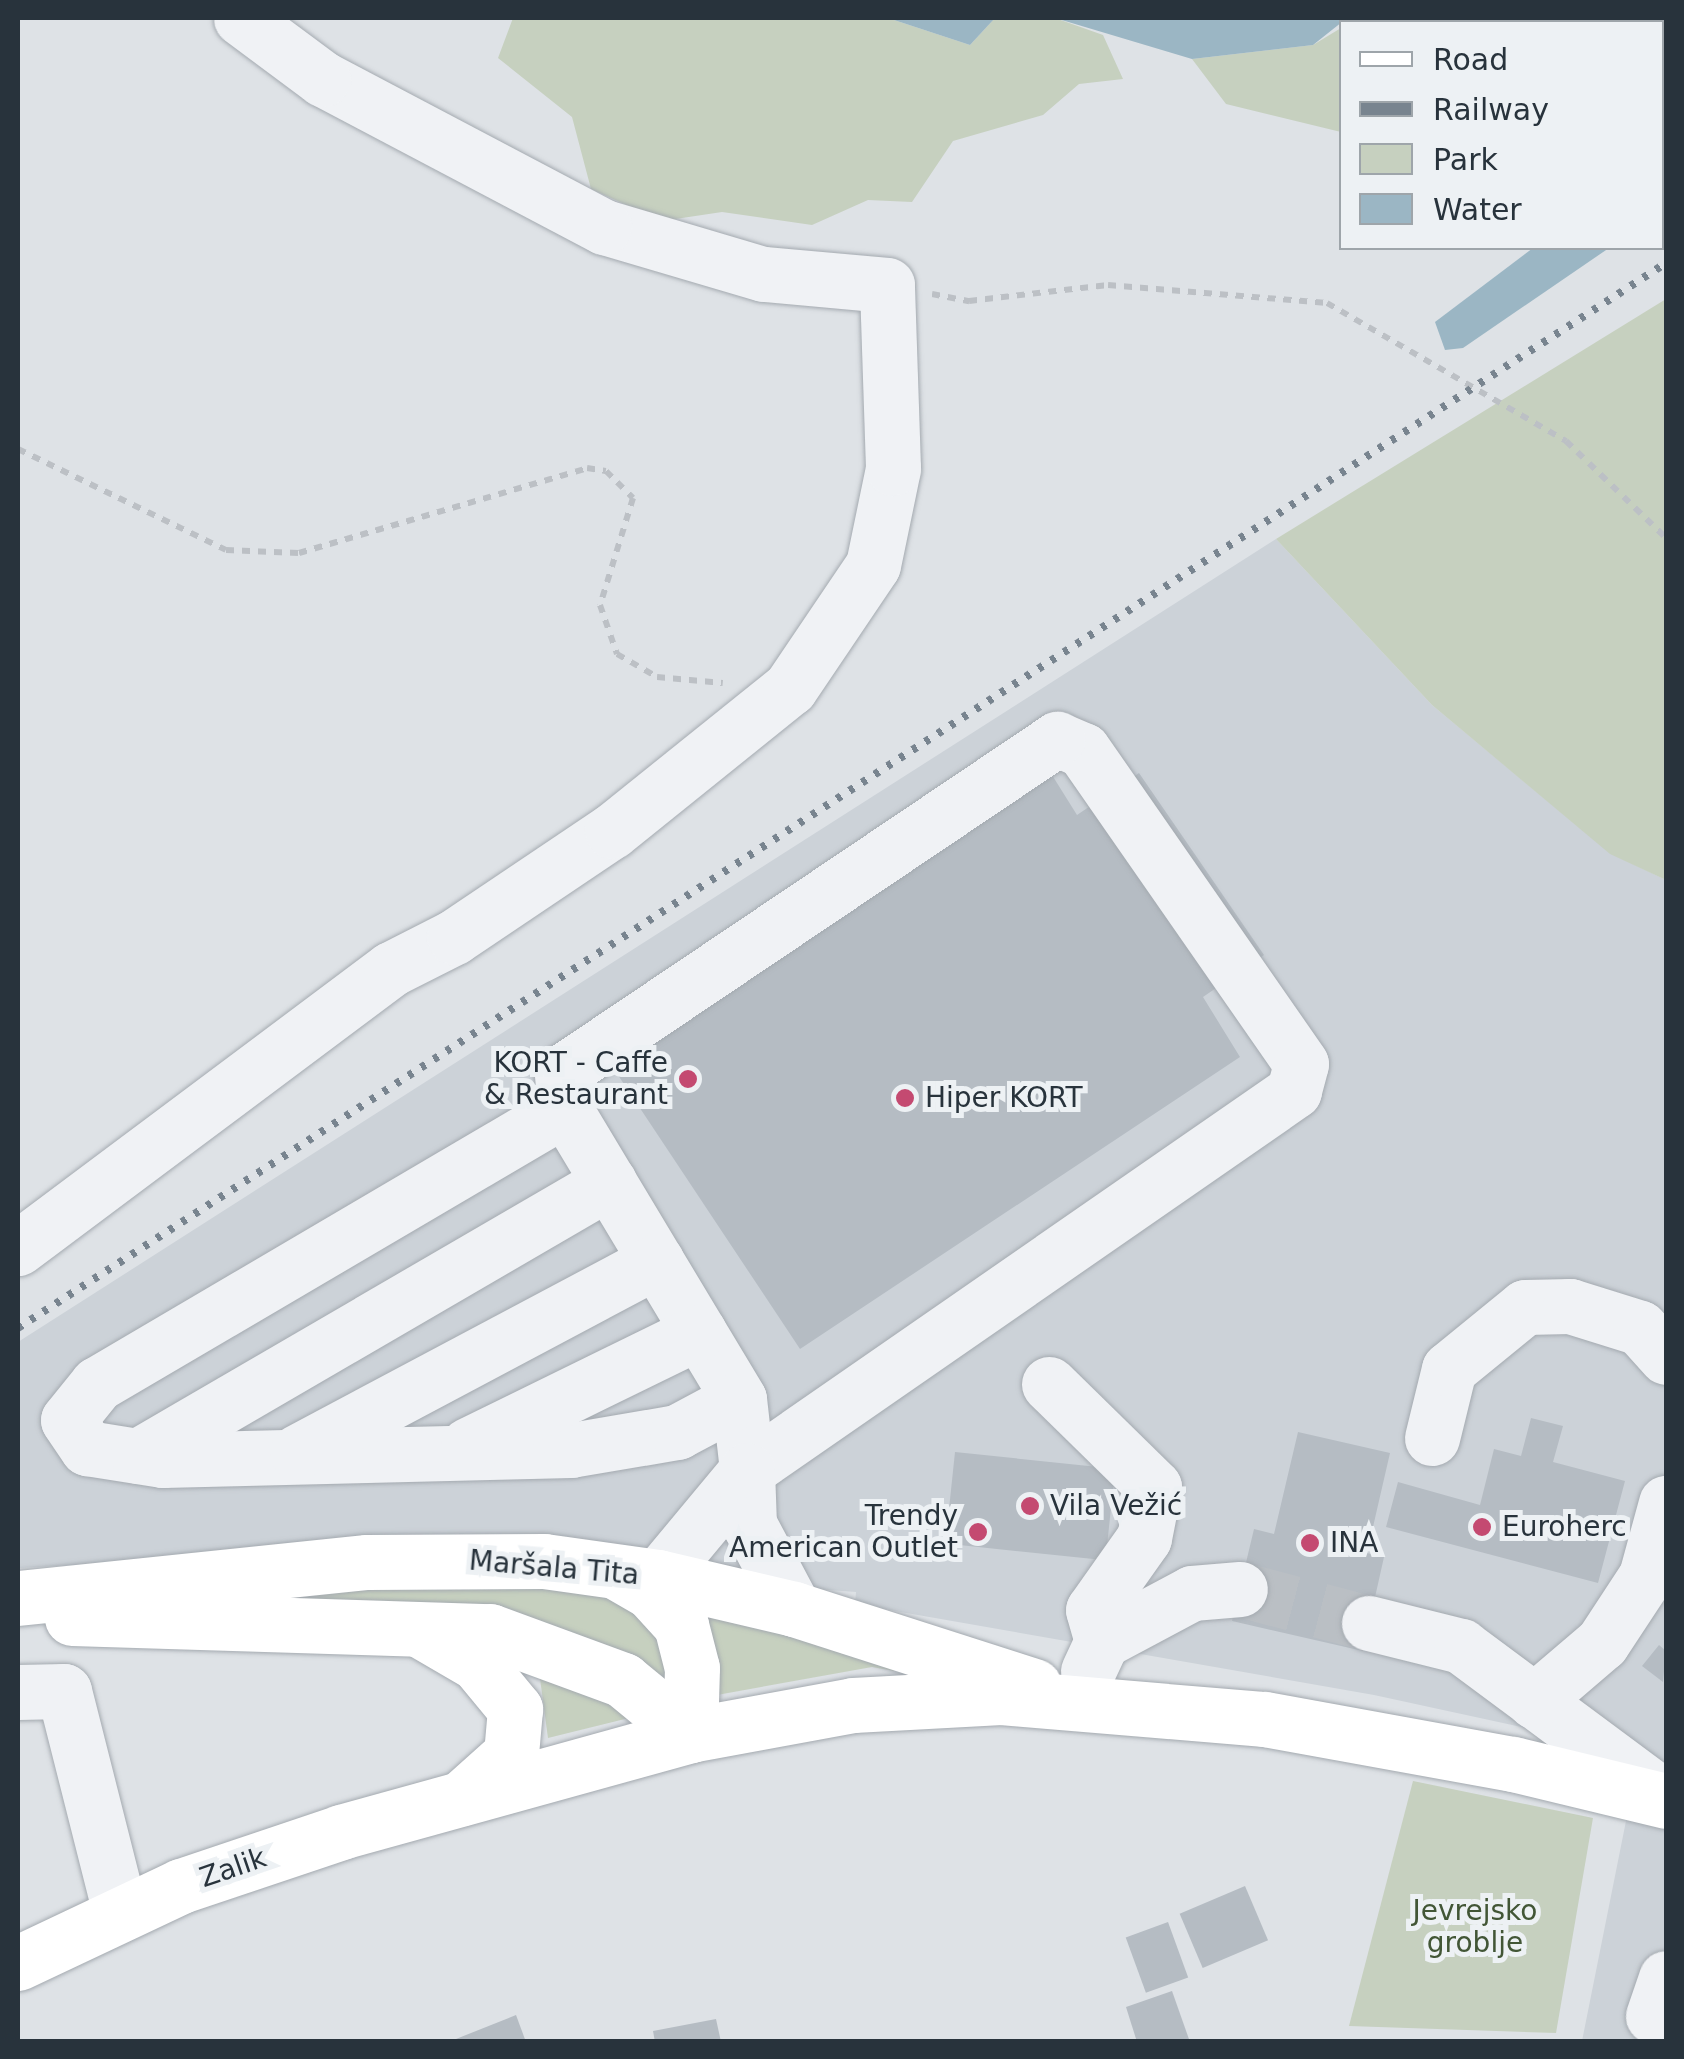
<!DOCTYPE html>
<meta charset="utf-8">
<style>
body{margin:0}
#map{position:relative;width:1684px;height:2059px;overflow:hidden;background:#dee2e6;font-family:"DejaVu Sans",sans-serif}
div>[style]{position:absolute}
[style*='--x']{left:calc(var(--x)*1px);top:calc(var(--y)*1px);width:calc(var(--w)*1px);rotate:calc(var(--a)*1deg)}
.built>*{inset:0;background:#ccd2d8}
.green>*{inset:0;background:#c6d0bf}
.water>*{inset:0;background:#9bb6c4}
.building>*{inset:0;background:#b5bcc3;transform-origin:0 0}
.minor-tunnel>*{height:55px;margin-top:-27.5px;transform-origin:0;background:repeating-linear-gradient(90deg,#babfc4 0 55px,transparent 0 83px)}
.path>*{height:6px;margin-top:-3px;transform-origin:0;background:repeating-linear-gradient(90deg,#bcc0c5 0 8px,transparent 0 16px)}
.roads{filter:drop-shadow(0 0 2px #a4aab0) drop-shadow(0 0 2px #a4aab0)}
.minor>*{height:55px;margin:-27.5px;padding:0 27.5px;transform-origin:27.5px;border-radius:27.5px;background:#f0f2f5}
.major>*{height:55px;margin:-27.5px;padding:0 27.5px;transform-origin:27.5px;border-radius:27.5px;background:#fff}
.rail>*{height:8px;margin-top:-4px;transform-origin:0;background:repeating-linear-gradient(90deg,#78848f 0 5px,transparent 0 15px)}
.dots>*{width:28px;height:28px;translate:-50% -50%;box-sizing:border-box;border:5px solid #edf1f4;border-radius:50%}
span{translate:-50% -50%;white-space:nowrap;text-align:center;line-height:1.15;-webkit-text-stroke:10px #edf1f4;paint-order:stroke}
.poi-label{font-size:28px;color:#28333c}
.right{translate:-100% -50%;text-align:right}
.left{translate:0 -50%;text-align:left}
.street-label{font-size:28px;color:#28333c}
.park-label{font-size:28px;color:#425636}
.frame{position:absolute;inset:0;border:20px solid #28333c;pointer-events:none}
.legend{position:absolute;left:1339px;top:20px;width:325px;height:230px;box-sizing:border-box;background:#edf1f4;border:2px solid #9ea5aa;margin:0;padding:12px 18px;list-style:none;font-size:30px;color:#28333c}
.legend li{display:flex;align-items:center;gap:20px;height:50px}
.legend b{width:50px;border:2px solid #9ea5aa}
</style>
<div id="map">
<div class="built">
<i style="clip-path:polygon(1276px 539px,1432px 705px,1610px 853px,1666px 880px,1666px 2041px,1582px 2041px,1629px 1806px,1622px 1749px,1374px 1695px,855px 1604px,856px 1592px,325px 1552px,18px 1568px,18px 1342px)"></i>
</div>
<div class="green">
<i style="clip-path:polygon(513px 18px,888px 18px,970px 45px,995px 18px,1055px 18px,1103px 35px,1123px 79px,1079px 84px,1043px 115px,953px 141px,912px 202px,868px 200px,812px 225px,722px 212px,662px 221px,591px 189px,572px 117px,498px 58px)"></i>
<i style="clip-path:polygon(1341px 28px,1341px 132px,1226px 104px,1192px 59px,1313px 45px)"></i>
<i style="clip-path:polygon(1666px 299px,1666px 880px,1610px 854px,1432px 705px,1276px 539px)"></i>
<i style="clip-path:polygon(305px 1583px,598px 1589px,660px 1623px,670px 1666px,663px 1683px,244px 1599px)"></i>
<i style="clip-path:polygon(698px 1610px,900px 1661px,894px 1671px,872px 1667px,717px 1695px)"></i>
<i style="clip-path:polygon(539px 1671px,637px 1716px,548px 1738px)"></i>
<i style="clip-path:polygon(1413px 1781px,1593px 1818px,1556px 2033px,1349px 2026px)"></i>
</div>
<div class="water">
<i style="clip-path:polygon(888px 18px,995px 18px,970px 45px)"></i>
<i style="clip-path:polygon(1055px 18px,1666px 18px,1666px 208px,1662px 211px,1662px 22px,1342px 22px,1313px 45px,1192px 59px)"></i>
<i style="clip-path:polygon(1533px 248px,1609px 248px,1463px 348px,1445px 350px,1435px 322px)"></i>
</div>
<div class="building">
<i style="clip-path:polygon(1047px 767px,1077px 815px,1139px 773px,1264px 955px,1203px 997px,1240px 1057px,800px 1349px,606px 1057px)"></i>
<i style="clip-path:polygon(1531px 1418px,1563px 1426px,1553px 1462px,1625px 1481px,1598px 1583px,1386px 1527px,1398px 1482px,1480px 1505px,1494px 1449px,1521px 1456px)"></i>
<i style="clip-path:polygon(1298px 1432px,1390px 1453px,1367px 1553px,1384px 1557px,1363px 1651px,1232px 1621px,1254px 1529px,1274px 1534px)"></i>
<i style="left:955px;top:1452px;width:161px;height:92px;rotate:6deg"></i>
<i style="clip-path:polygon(1659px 1645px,1666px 1651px,1663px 1682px,1642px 1666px)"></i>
<i style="left:1245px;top:1886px;width:59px;height:71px;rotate:67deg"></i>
<i style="left:1168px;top:1922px;width:59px;height:45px;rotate:70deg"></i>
<i style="clip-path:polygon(1172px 1991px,1190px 2042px,1137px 2042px,1126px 2007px)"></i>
<i style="clip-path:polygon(516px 2015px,526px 2042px,452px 2042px,451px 2041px)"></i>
<i style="clip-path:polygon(716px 2019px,721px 2042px,655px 2042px,653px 2031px)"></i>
</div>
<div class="minor-tunnel">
<i style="--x:1240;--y:1589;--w:133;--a:14.8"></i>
</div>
<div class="path">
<i style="--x:932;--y:294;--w:38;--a:11"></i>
<i style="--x:969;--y:301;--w:140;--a:-6.6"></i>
<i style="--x:1108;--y:285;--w:220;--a:4.7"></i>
<i style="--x:1327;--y:303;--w:276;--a:30"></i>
<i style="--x:1566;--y:441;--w:139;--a:44.1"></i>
<i style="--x:18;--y:449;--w:231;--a:25.9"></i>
<i style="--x:226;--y:550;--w:73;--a:2.4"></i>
<i style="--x:299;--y:553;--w:300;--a:-16.4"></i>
<i style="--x:587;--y:468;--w:19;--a:9"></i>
<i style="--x:606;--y:471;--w:38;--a:45"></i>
<i style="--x:633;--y:498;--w:112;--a:107.1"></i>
<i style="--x:600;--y:605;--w:52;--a:70.9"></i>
<i style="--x:617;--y:654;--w:46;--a:29.9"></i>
<i style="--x:657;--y:677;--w:66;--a:5.2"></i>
</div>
<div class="roads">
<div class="minor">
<i style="--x:1057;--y:739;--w:28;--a:23"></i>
<i style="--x:1083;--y:750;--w:382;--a:55.2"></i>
<i style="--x:1301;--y:1064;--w:28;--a:105"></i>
<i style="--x:1294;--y:1091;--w:665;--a:145.28"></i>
<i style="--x:747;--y:1470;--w:71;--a:-96.4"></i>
<i style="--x:739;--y:1399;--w:338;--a:-121"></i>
<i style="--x:565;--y:1109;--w:37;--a:-95"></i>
<i style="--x:562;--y:1072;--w:597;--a:-33.93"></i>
<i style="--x:565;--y:1109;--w:543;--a:149.56"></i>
<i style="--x:97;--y:1384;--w:46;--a:128.9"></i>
<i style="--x:68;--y:1420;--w:34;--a:56"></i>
<i style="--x:87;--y:1448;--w:77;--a:9"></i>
<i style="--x:163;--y:1460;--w:408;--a:-1.4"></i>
<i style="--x:571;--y:1450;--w:108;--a:-9.6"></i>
<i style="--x:677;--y:1432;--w:70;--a:-28"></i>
<i style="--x:18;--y:1248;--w:466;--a:-36.8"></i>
<i style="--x:391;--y:969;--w:71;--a:-26.9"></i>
<i style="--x:454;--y:937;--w:190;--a:-33.9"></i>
<i style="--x:612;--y:831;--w:228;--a:-38.8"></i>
<i style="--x:790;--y:688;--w:148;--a:-56"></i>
<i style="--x:873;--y:565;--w:99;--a:-78.3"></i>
<i style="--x:893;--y:468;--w:183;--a:-91.9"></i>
<i style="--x:887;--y:285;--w:124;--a:-174.9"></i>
<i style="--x:763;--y:274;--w:166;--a:-163.5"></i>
<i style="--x:604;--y:227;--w:318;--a:-152.2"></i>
<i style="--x:323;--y:79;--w:102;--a:-143.4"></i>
<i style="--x:1049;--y:1384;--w:147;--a:44.4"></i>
<i style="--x:1154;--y:1487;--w:52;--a:101.1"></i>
<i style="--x:1144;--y:1538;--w:88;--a:125.3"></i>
<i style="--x:1093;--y:1610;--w:32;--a:74"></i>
<i style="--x:1432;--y:1438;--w:71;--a:-76.2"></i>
<i style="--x:1449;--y:1369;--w:98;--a:-39.2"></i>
<i style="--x:1525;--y:1307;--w:45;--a:-1.3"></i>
<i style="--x:1570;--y:1306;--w:73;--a:17.4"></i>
<i style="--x:1640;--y:1328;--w:39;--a:48"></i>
<i style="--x:468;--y:1445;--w:257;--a:-26.1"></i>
<i style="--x:297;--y:1452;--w:407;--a:-28"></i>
<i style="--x:138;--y:1456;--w:545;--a:-30.19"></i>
<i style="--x:658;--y:1577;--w:139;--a:-50.2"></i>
<i style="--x:747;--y:1470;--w:54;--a:87.9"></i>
<i style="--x:749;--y:1524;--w:96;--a:62.1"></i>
<i style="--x:1369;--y:1623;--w:95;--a:14"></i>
<i style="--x:1461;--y:1646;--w:255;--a:36.6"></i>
<i style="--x:1088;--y:1671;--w:33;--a:-65"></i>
<i style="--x:1102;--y:1641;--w:102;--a:-28.1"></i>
<i style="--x:1192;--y:1593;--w:48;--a:-4.8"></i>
<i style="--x:18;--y:1692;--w:46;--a:-1.2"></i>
<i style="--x:64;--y:1691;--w:229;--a:75.8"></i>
<i style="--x:1534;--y:1701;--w:89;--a:-40.5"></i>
<i style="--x:1602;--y:1643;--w:80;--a:-56.7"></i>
<i style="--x:1646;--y:1576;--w:76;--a:-74.7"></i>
<i style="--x:1653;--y:2016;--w:40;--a:-71.1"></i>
</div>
<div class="major">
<i style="--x:620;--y:1574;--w:34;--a:30"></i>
<i style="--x:650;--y:1591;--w:46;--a:47.6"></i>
<i style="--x:681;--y:1625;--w:44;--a:75.7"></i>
<i style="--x:692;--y:1668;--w:67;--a:91.7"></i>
<i style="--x:18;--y:1598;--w:351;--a:-5.9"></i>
<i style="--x:367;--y:1562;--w:177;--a:-0.3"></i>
<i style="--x:544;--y:1561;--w:115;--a:8"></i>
<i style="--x:658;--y:1577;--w:140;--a:13.2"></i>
<i style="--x:794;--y:1609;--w:252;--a:17.8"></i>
<i style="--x:72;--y:1618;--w:418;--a:1.8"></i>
<i style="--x:490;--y:1631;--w:142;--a:20.2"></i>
<i style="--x:623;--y:1680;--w:87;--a:39.4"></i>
<i style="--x:420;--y:1630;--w:66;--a:30.1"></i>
<i style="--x:477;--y:1663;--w:60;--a:50.4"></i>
<i style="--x:515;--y:1709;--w:45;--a:95.1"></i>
<i style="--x:511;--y:1754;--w:66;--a:138.1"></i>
<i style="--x:18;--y:1963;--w:180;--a:-25.3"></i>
<i style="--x:181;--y:1886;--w:169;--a:-18.6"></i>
<i style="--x:341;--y:1832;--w:362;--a:-15.5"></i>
<i style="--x:690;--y:1735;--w:166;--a:-10.4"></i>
<i style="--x:853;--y:1705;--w:148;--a:-3.1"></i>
<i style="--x:1001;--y:1697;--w:265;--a:4.8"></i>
<i style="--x:1265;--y:1719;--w:252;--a:10.3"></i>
<i style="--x:1513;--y:1764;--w:157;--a:13.6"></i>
</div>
</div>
<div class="rail">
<i style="--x:18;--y:1328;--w:1962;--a:-32.87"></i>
</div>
<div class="dots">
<i style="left:688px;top:1079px;background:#c44a71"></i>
<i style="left:905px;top:1098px;background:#c44a71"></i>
<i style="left:1030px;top:1506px;background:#c44a71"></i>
<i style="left:1482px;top:1527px;background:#c44a71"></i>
<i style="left:978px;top:1532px;background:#c44a71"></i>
<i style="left:1310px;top:1543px;background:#c44a71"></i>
</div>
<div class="poi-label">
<span class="right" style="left:668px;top:1079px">KORT - Caffe<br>&amp; Restaurant</span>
<span class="left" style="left:925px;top:1098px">Hiper KORT</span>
<span class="left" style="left:1050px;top:1506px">Vila Vežić</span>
<span class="right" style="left:958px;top:1532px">Trendy<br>American Outlet</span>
<span class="left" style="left:1502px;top:1527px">Euroherc</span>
<span class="left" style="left:1330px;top:1543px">INA</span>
</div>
<div class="street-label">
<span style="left:554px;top:1568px;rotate:5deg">Maršala Tita</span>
<span style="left:233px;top:1868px;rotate:-19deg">Zalik</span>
</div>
<div class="park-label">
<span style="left:1475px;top:1927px">Jevrejsko<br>groblje</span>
</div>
<div class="frame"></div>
<ul class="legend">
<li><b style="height:12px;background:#fff"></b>Road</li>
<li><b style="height:12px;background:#78848f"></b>Railway</li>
<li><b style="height:28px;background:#c6d0bf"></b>Park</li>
<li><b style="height:28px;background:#9bb6c4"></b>Water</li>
</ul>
</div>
